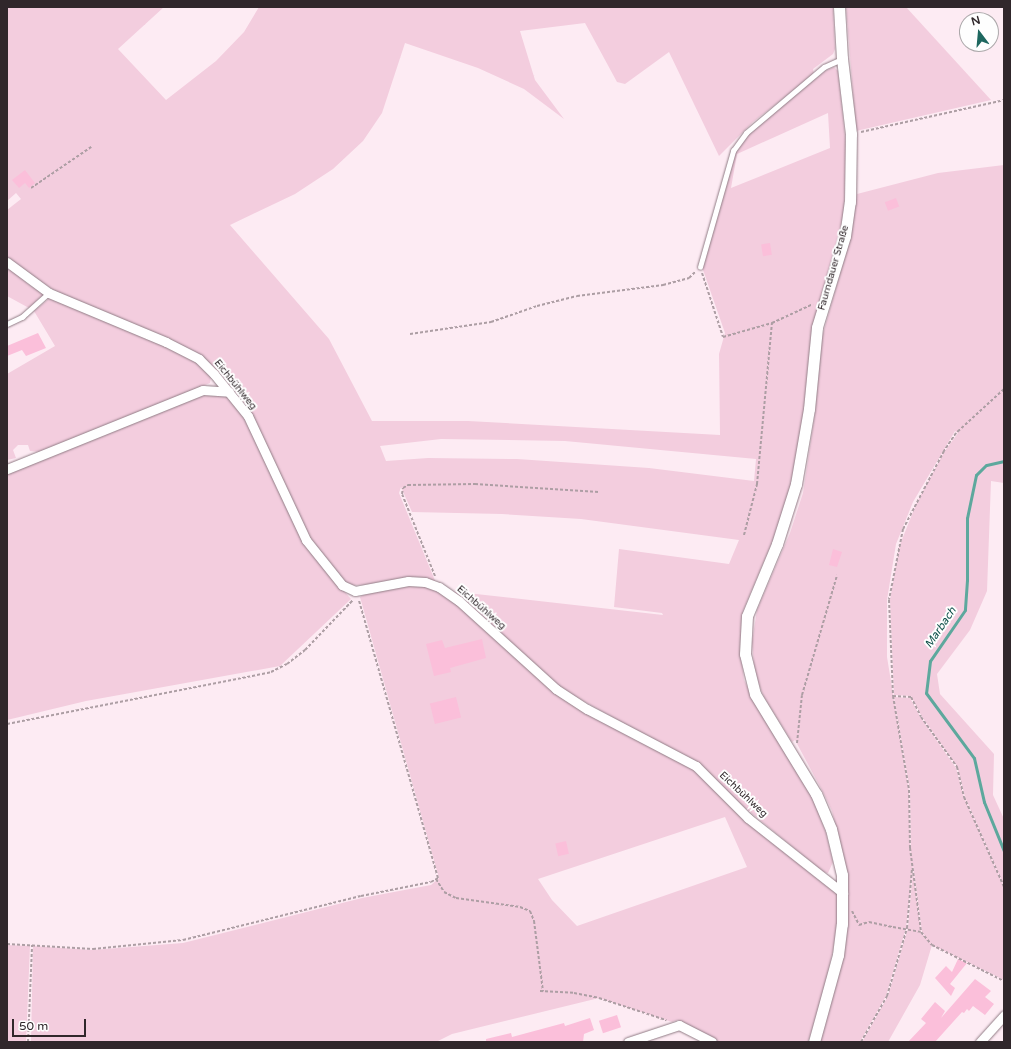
<!DOCTYPE html>
<meta charset="utf-8">
<style>
body{margin:0}
#map{position:relative;width:1011px;height:1049px;overflow:hidden;background:#fdebf3;font-family:"Varela Round",sans-serif}
div>[style]{position:absolute}
[style*='--x']{left:calc(var(--x)*1px);top:calc(var(--y)*1px);width:calc(var(--w)*1px);rotate:calc(var(--a)*1deg)}
.green>*{inset:0;background:#f3cdde}
.stream>*{height:3px;margin:-1.5px;padding:0 1.5px;transform-origin:1.5px;border-radius:1.5px;background:#5da89d}
.building>*{inset:0;background:#fbbfda;transform-origin:0 0}
.path>*{height:2px;margin-top:-1px;transform-origin:0;background:repeating-linear-gradient(90deg,#ad9ea4 0 3px,transparent 0 5px)}
.roads{filter:drop-shadow(0 0 1px #907c85) drop-shadow(0 0 1px #907c85)}
.service>*{height:4.5px;margin:-2.25px;padding:0 2.25px;transform-origin:2.25px;border-radius:2.25px;background:#fff}
.minor>*{height:9px;margin:-4.5px;padding:0 4.5px;transform-origin:4.5px;border-radius:4.5px;background:#fff}
.tertiary>*{height:11px;margin:-5.5px;padding:0 5.5px;transform-origin:5.5px;border-radius:5.5px;background:#fff}
.path-bridge>*{height:2px;margin-top:-1px;transform-origin:0;background:repeating-linear-gradient(90deg,#ad9ea4 0 3px,transparent 0 5px)}
span{translate:-50% -50%;white-space:nowrap;text-align:center;line-height:1.15;-webkit-text-stroke:4px #fefefe;paint-order:stroke}
.street-label{font-size:10px;color:#30272b}
.water-label{font-size:11px;color:#0e5049;font-style:italic}
.frame{position:absolute;inset:0;border:8px solid #30272b;pointer-events:none}
.north{position:absolute;left:959px;top:12px;width:40px;height:40px;box-sizing:border-box;background:#fefefe;border:1px solid #aca8aa;border-radius:50%;rotate:344deg;font-size:11px;font-weight:700;line-height:16px;text-align:center;color:#30272b}
.north::after{content:'';display:block;margin:auto;width:14px;height:18px;background:#1e675f;clip-path:polygon(50% 0,100% 100%,50% 72%,0 100%)}
.scale{position:absolute;left:12px;top:1019px;width:74px;height:18px;box-sizing:border-box;border:2px solid #30272b;border-top:0;padding-left:5px;font-size:12px;line-height:14px;white-space:nowrap;color:#30272b;-webkit-text-stroke:3px #fefefe;paint-order:stroke}
</style>
<div id="map">
<div class="green">
<i style="clip-path:polygon(evenodd,7px 7px,164px 7px,118px 49px,166px 100px,216px 61px,244px 32px,259px 7px,833px 7px,835px 49px,833px 54px,813px 69px,814px 74px,753px 122px,719px 156px,669px 52px,625px 84px,617px 82px,585px 23px,520px 31px,535px 80px,564px 119px,524px 89px,478px 68px,405px 43px,382px 113px,363px 141px,333px 169px,295px 194px,230px 225px,329px 339px,372px 421px,468px 421px,720px 435px,719px 354px,725px 333px,702px 267px,735px 153px,748px 134px,825px 71px,834px 67px,838px 71px,846px 146px,844px 213px,822px 293px,802px 423px,789px 493px,773px 540px,743px 611px,740px 649px,744px 680px,752px 696px,801px 774px,815px 803px,826px 833px,833px 862px,828px 873px,823px 872px,744px 807px,697px 764px,558px 687px,449px 591px,663px 615px,662px 613px,614px 607px,619px 549px,729px 564px,739px 540px,581px 519px,502px 514px,412px 512px,401px 487px,399px 493px,436px 583px,350px 585px,344px 581px,308px 538px,253px 420px,206px 361px,55px 291px,7px 259px,7px 210px,21px 199px,16px 193px,7px 201px,7px 7px,828px 113px,830px 148px,731px 188px,737px 154px,828px 113px,7px 7px,441px 439px,565px 441px,756px 459px,754px 481px,649px 468px,517px 459px,428px 458px,386px 461px,380px 446px,441px 439px)"></i>
<i style="clip-path:polygon(846px 7px,906px 7px,991px 100px,856px 131px)"></i>
<i style="clip-path:polygon(1004px 165px,1004px 483px,991px 481px,987px 591px,970px 630px,937px 674px,940px 694px,994px 754px,993px 795px,1004px 819px,1004px 886px,965px 797px,957px 766px,922px 717px,911px 696px,894px 695px,890px 600px,899px 547px,917px 502px,944px 452px,958px 433px,955px 431px,913px 502px,896px 544px,887px 600px,887px 657px,909px 791px,910px 848px,911px 857px,910px 791px,894px 697px,910px 698px,921px 718px,956px 768px,964px 797px,1004px 887px,1004px 980px,932px 945px,920px 985px,888px 1042px,862px 1042px,888px 996px,908px 928px,913px 870px,921px 932px,927px 939px,922px 932px,913px 865px,906px 928px,886px 996px,860px 1042px,820px 1042px,844px 952px,848px 876px,832px 811px,824px 794px,795px 740px,792px 742px,764px 697px,755px 675px,752px 642px,757px 610px,790px 533px,803px 493px,815px 413px,818px 351px,850px 239px,857px 194px,938px 173px)"></i>
<i style="clip-path:polygon(7px 265px,28px 284px,44px 294px,29px 308px,7px 296px)"></i>
<i style="clip-path:polygon(50px 298px,124px 327px,194px 359px,211px 376px,210px 383px,40px 452px,30px 451px,28px 445px,18px 445px,13px 450px,16px 458px,7px 460px,7px 374px,55px 346px,34px 311px)"></i>
<i style="clip-path:polygon(207px 392px,227px 395px,241px 411px,325px 570px,351px 599px,280px 666px,86px 701px,7px 720px,7px 473px)"></i>
<i style="clip-path:polygon(evenodd,409px 584px,437px 589px,458px 603px,553px 691px,693px 768px,839px 893px,838px 922px,833px 950px,823px 995px,808px 1042px,720px 1042px,678px 1020px,672px 1022px,599px 998px,452px 1034px,436px 1042px,31px 1042px,33px 946px,92px 950px,183px 943px,362px 898px,431px 885px,439px 878px,360px 597px,368px 592px,409px 584px,725px 817px,747px 867px,577px 926px,552px 900px,538px 879px,725px 817px)"></i>
<i style="clip-path:polygon(7px 945px,30px 946px,26px 1042px,7px 1042px)"></i>
</div>
<div class="stream">
<i style="--x:1004;--y:461;--w:18;--a:167"></i>
<i style="--x:986;--y:465;--w:14;--a:135"></i>
<i style="--x:976;--y:475;--w:44;--a:101.8"></i>
<i style="--x:967;--y:518;--w:62;--a:90"></i>
<i style="--x:967;--y:580;--w:30;--a:94"></i>
<i style="--x:965;--y:610;--w:62;--a:124.5"></i>
<i style="--x:930;--y:661;--w:32;--a:97"></i>
<i style="--x:926;--y:693;--w:81;--a:53.6"></i>
<i style="--x:974;--y:758;--w:45;--a:77.2"></i>
<i style="--x:984;--y:802;--w:53;--a:67.8"></i>
</div>
<div class="building">
<i style="clip-path:polygon(25px 170px,35px 183px,29px 188px,25px 183px,19px 188px,12px 180px)"></i>
<i style="left:896px;top:198px;width:9px;height:12px;rotate:69deg"></i>
<i style="left:770px;top:243px;width:12px;height:9px;rotate:81deg"></i>
<i style="clip-path:polygon(38px 333px,46px 348px,26px 356px,22px 350px,7px 356px,7px 346px)"></i>
<i style="clip-path:polygon(833px 549px,842px 552px,837px 567px,829px 565px)"></i>
<i style="clip-path:polygon(482px 639px,486px 658px,450px 668px,451px 672px,434px 676px,426px 644px,442px 640px,445px 648px)"></i>
<i style="left:456px;top:697px;width:21px;height:27px;rotate:76deg"></i>
<i style="left:566px;top:841px;width:13px;height:11px;rotate:77deg"></i>
<i style="clip-path:polygon(958px 959px,967px 963px,950px 984px,955px 988px,951px 996px,935px 978px,946px 966px,952px 972px)"></i>
<i style="clip-path:polygon(975px 979px,991px 991px,985px 997px,994px 1004px,985px 1015px,973px 1006px,969px 1011px,967px 1009px,964px 1013px,962px 1012px,935px 1042px,908px 1042px,926px 1023px,921px 1019px,935px 1002px,945px 1011px,941px 1018px)"></i>
<i style="left:617px;top:1015px;width:13px;height:19px;rotate:72deg"></i>
<i style="clip-path:polygon(590px 1018px,594px 1030px,584px 1034px,583px 1042px,486px 1042px,486px 1039px,511px 1033px,512px 1037px,564px 1023px,565px 1026px)"></i>
</div>
<div class="path">
<i style="--x:861;--y:132;--w:147;--a:-12.6"></i>
<i style="--x:31;--y:188;--w:73;--a:-34.3"></i>
<i style="--x:702;--y:273;--w:67;--a:71.8"></i>
<i style="--x:723;--y:337;--w:51;--a:-15.9"></i>
<i style="--x:410;--y:334;--w:82;--a:-8.4"></i>
<i style="--x:491;--y:322;--w:49;--a:-19.2"></i>
<i style="--x:537;--y:306;--w:41;--a:-14"></i>
<i style="--x:577;--y:296;--w:87;--a:-7.3"></i>
<i style="--x:663;--y:285;--w:27;--a:-15"></i>
<i style="--x:689;--y:278;--w:10;--a:-45"></i>
<i style="--x:1004;--y:389;--w:65;--a:137.5"></i>
<i style="--x:956;--y:433;--w:22;--a:124"></i>
<i style="--x:944;--y:451;--w:88;--a:117.7"></i>
<i style="--x:903;--y:529;--w:72;--a:101.2"></i>
<i style="--x:889;--y:600;--w:96;--a:87.6"></i>
<i style="--x:893;--y:696;--w:95;--a:80.3"></i>
<i style="--x:909;--y:790;--w:58;--a:89"></i>
<i style="--x:910;--y:848;--w:85;--a:82.5"></i>
<i style="--x:921;--y:932;--w:17;--a:50"></i>
<i style="--x:932;--y:945;--w:80;--a:26.6"></i>
<i style="--x:744;--y:535;--w:53;--a:-75.7"></i>
<i style="--x:757;--y:484;--w:162;--a:-84.7"></i>
<i style="--x:772;--y:323;--w:45;--a:-24.9"></i>
<i style="--x:435;--y:576;--w:88;--a:-111.9"></i>
<i style="--x:402;--y:494;--w:6;--a:-81"></i>
<i style="--x:403;--y:488;--w:6;--a:-31"></i>
<i style="--x:408;--y:485;--w:67;--a:-0.9"></i>
<i style="--x:475;--y:484;--w:124;--a:3.7"></i>
<i style="--x:893;--y:696;--w:18;--a:3"></i>
<i style="--x:911;--y:697;--w:22;--a:63"></i>
<i style="--x:921;--y:717;--w:62;--a:54.2"></i>
<i style="--x:957;--y:767;--w:31;--a:77"></i>
<i style="--x:964;--y:797;--w:98;--a:66"></i>
<i style="--x:7;--y:724;--w:269;--a:-11.1"></i>
<i style="--x:271;--y:672;--w:18;--a:-27"></i>
<i style="--x:287;--y:664;--w:23;--a:-38"></i>
<i style="--x:305;--y:650;--w:69;--a:-46.2"></i>
<i style="--x:797;--y:743;--w:48;--a:-84.1"></i>
<i style="--x:802;--y:695;--w:125;--a:-73.7"></i>
<i style="--x:436;--y:879;--w:15;--a:58"></i>
<i style="--x:444;--y:892;--w:13;--a:27"></i>
<i style="--x:456;--y:898;--w:65;--a:8"></i>
<i style="--x:520;--y:907;--w:11;--a:22"></i>
<i style="--x:530;--y:911;--w:11;--a:68"></i>
<i style="--x:534;--y:921;--w:71;--a:82.7"></i>
<i style="--x:852;--y:911;--w:16;--a:63"></i>
<i style="--x:859;--y:925;--w:10;--a:-17"></i>
<i style="--x:869;--y:922;--w:25;--a:12"></i>
<i style="--x:7;--y:944;--w:86;--a:3.3"></i>
<i style="--x:93;--y:949;--w:90;--a:-5.7"></i>
<i style="--x:183;--y:940;--w:183;--a:-13.9"></i>
<i style="--x:361;--y:896;--w:71;--a:-11.3"></i>
<i style="--x:431;--y:882;--w:8;--a:-30"></i>
<i style="--x:438;--y:878;--w:289;--a:-105.9"></i>
<i style="--x:540;--y:991;--w:34;--a:3"></i>
<i style="--x:574;--y:993;--w:25;--a:11"></i>
<i style="--x:599;--y:998;--w:71;--a:18.2"></i>
<i style="--x:28;--y:1042;--w:97;--a:-87.6"></i>
<i style="--x:861;--y:1042;--w:53;--a:-60.5"></i>
<i style="--x:887;--y:996;--w:71;--a:-73.6"></i>
<i style="--x:907;--y:928;--w:59;--a:-85.2"></i>
</div>
<div class="roads">
<div class="service">
<i style="--x:700;--y:267;--w:121;--a:-74.1"></i>
<i style="--x:733;--y:151;--w:22;--a:-54"></i>
<i style="--x:746;--y:133;--w:102;--a:-40.2"></i>
<i style="--x:824;--y:67;--w:20;--a:-24"></i>
<i style="--x:7;--y:324;--w:17;--a:-25"></i>
<i style="--x:22;--y:317;--w:36;--a:-42"></i>
</div>
<div class="minor">
<i style="--x:7;--y:262;--w:52;--a:36.4"></i>
<i style="--x:49;--y:293;--w:127;--a:22.7"></i>
<i style="--x:166;--y:342;--w:37;--a:27"></i>
<i style="--x:199;--y:359;--w:21;--a:45"></i>
<i style="--x:214;--y:374;--w:54;--a:51"></i>
<i style="--x:248;--y:416;--w:137;--a:64.9"></i>
<i style="--x:306;--y:540;--w:58;--a:51.3"></i>
<i style="--x:342;--y:585;--w:14;--a:25"></i>
<i style="--x:355;--y:591;--w:54;--a:-10.7"></i>
<i style="--x:408;--y:581;--w:17;--a:3"></i>
<i style="--x:425;--y:582;--w:15;--a:20"></i>
<i style="--x:439;--y:587;--w:24;--a:35"></i>
<i style="--x:459;--y:601;--w:131;--a:42.2"></i>
<i style="--x:556;--y:689;--w:37;--a:33"></i>
<i style="--x:587;--y:709;--w:123;--a:27.6"></i>
<i style="--x:696;--y:766;--w:74;--a:45"></i>
<i style="--x:748;--y:818;--w:121;--a:38.3"></i>
<i style="--x:7;--y:469;--w:211;--a:-22"></i>
<i style="--x:203;--y:390;--w:26;--a:4"></i>
<i style="--x:628;--y:1042;--w:54;--a:-18.4"></i>
<i style="--x:679;--y:1025;--w:37;--a:27"></i>
<i style="--x:980;--y:1042;--w:36;--a:-48"></i>
</div>
<div class="tertiary">
<i style="--x:814;--y:1042;--w:90;--a:-74.6"></i>
<i style="--x:838;--y:955;--w:31;--a:-83"></i>
<i style="--x:842;--y:924;--w:49;--a:-90"></i>
<i style="--x:842;--y:875;--w:47;--a:-103.4"></i>
<i style="--x:831;--y:829;--w:38;--a:-113"></i>
<i style="--x:816;--y:794;--w:117;--a:-121.4"></i>
<i style="--x:755;--y:694;--w:41;--a:-104"></i>
<i style="--x:745;--y:654;--w:38;--a:-87"></i>
<i style="--x:747;--y:616;--w:78;--a:-67.4"></i>
<i style="--x:777;--y:544;--w:63;--a:-72.4"></i>
<i style="--x:796;--y:484;--w:76;--a:-80.2"></i>
<i style="--x:809;--y:409;--w:82;--a:-84.4"></i>
<i style="--x:817;--y:327;--w:95;--a:-72.9"></i>
<i style="--x:845;--y:236;--w:34;--a:-82"></i>
<i style="--x:850;--y:202;--w:68;--a:-89.2"></i>
<i style="--x:851;--y:134;--w:76;--a:-96.8"></i>
<i style="--x:842;--y:59;--w:52;--a:-93.3"></i>
</div>
</div>
<div class="path-bridge">
<i style="--x:893;--y:927;--w:28;--a:10"></i>
</div>
<div class="street-label">
<span style="left:834px;top:268px;rotate:-74deg">Faurndauer Straße</span>
<span style="left:235px;top:385px;rotate:51deg">Eichbühlweg</span>
<span style="left:481px;top:608px;rotate:41deg">Eichbühlweg</span>
<span style="left:743px;top:795px;rotate:43deg">Eichbühlweg</span>
</div>
<div class="water-label">
<span style="left:941px;top:628px;rotate:-56deg">Marbach</span>
</div>
<div class="frame"></div>
<div class="north">N</div>
<div class="scale">50 m</div>
</div>
